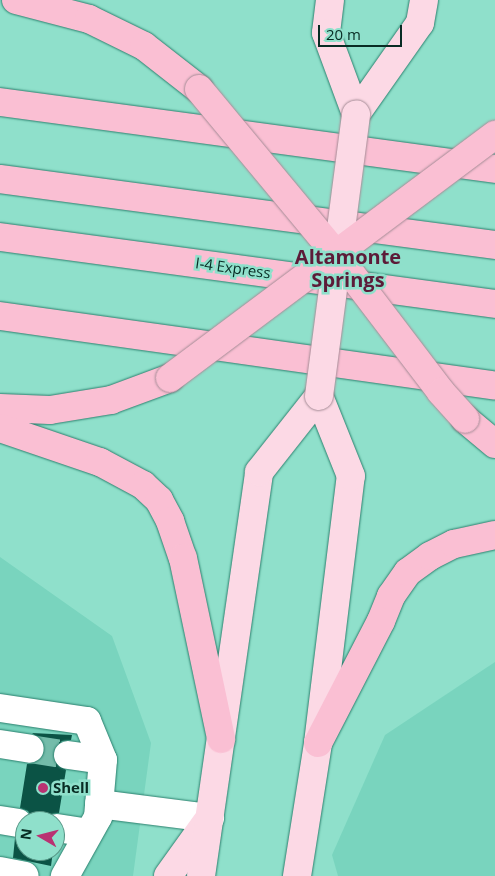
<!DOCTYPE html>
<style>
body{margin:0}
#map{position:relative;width:495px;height:876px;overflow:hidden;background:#8fe0cb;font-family:"Open Sans",sans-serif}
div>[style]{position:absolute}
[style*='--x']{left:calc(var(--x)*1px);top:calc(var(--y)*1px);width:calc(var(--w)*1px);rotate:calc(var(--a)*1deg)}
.built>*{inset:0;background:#79d4be}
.building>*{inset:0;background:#0b5345}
.minor-tunnel>*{height:28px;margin-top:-14px;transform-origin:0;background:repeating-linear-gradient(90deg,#74bcaa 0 28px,transparent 0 42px)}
.roads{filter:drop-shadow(0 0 1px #2c806e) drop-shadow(0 0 1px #2c806e)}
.minor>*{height:28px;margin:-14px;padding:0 14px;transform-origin:14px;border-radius:14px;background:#fff}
.major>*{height:28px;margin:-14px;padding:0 14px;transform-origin:14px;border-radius:14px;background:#fcd9e5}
.highway>*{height:28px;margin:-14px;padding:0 14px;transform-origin:14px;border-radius:14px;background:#fabfd3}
.bridges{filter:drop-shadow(0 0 1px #a58c96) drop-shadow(0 0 1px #a58c96)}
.major-bridge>*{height:28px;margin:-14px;padding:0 14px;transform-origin:14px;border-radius:14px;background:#fcd9e5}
.highway-bridge>*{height:28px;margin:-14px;padding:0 14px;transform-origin:14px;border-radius:14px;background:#fabfd3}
.dots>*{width:14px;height:14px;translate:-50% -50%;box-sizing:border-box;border:2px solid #8fe0cb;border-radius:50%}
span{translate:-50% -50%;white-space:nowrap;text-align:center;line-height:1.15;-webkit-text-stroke:5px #8fe0cb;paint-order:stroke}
.street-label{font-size:15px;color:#082c24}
.poi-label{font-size:15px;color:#082c24;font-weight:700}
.left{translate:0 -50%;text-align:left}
.district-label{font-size:20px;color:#5c1b38;font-weight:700}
.north{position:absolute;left:15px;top:811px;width:50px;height:50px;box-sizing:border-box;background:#8fe0cb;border:1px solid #599888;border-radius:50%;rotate:278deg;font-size:14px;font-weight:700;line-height:20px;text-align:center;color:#082c24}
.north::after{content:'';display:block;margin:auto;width:18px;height:22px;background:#b93272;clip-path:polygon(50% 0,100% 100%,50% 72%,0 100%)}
.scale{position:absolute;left:318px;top:25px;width:84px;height:22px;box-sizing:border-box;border:2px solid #082c24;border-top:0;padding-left:6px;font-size:15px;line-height:18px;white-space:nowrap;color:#082c24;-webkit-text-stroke:4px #8fe0cb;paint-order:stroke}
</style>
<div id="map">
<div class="built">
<i style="clip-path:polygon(evenodd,0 557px,112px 636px,151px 743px,133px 876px,0 876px,0 557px,25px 821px,55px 821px,55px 851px,25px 851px,25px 821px)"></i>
<i style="clip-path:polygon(495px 662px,495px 876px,338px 876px,332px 855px,385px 735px)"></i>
</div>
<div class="building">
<i style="clip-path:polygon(32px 733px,72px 735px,71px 740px,62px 741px,53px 752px,54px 761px,66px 770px,59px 813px,51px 814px,44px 821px,33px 821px,28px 811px,20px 808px,27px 764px,36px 763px,45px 752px,44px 743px)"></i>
<i style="clip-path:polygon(25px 837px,25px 851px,53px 851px,51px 866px,13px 858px,15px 838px)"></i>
</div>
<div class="minor-tunnel">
<i style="--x:30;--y:749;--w:38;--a:9"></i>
</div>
<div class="roads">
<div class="minor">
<i style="--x:0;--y:708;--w:88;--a:8.5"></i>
<i style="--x:87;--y:721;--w:42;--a:67.7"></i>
<i style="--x:103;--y:760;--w:57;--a:95"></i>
<i style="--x:98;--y:817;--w:68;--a:119.2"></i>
<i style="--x:0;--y:744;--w:30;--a:9"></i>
<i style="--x:68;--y:755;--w:35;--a:8"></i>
<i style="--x:99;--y:804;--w:112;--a:7.2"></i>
<i style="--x:0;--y:820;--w:18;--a:9"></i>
<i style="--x:57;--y:828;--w:31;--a:9"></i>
<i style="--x:0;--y:871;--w:25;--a:11"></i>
</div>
<div class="major">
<i style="--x:330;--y:0;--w:33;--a:97"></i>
<i style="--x:326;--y:33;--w:86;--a:69.7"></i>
<i style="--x:356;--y:114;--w:111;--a:-54.9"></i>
<i style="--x:420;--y:23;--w:23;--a:-80"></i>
<i style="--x:168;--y:876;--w:65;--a:-54.4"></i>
<i style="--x:201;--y:876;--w:408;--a:-81.8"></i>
<i style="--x:259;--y:472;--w:97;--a:-51.7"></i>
<i style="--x:297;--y:876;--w:135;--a:-81"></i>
<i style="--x:318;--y:743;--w:269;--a:-83"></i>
<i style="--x:351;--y:476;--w:86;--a:-111.8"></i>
</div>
<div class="highway">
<i style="--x:16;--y:0;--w:75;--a:14.6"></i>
<i style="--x:89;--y:19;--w:61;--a:26.1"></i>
<i style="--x:144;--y:46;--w:70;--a:38"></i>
<i style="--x:0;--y:102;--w:500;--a:7.7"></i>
<i style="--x:0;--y:179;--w:499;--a:7.6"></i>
<i style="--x:0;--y:237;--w:500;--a:7.7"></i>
<i style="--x:0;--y:316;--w:500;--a:8"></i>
<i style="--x:0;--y:408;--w:50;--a:2.3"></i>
<i style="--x:50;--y:410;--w:62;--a:-9.3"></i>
<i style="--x:111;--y:400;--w:63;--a:-20.4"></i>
<i style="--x:465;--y:419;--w:39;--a:40"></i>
<i style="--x:0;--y:428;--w:106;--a:18.8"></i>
<i style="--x:100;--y:462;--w:49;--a:28.1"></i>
<i style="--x:143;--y:485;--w:22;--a:43"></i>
<i style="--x:159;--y:500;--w:24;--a:62"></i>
<i style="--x:170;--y:521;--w:39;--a:71"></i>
<i style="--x:183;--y:558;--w:185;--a:78.1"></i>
<i style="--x:318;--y:743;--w:137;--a:-62.7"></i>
<i style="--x:381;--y:621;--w:27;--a:-68"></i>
<i style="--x:391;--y:596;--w:29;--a:-55"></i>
<i style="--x:408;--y:572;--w:27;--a:-36"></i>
<i style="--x:430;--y:556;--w:27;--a:-27"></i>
<i style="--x:454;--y:544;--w:42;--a:-12.4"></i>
</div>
</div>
<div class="bridges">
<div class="major-bridge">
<i style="--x:319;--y:396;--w:284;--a:-82.5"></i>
</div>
<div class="highway-bridge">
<i style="--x:199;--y:89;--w:214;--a:50.3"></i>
<i style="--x:336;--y:254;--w:173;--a:52.7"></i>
<i style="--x:441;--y:392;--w:36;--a:48"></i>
<i style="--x:170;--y:378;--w:406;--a:-36.8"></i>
</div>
</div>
<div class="dots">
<i style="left:43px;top:788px;background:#b93272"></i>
</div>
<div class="street-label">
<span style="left:233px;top:268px;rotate:8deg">I-4 Express</span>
</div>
<div class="poi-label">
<span class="left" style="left:53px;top:788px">Shell</span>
</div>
<div class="district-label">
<span style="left:348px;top:268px">Altamonte<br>Springs</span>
</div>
<div class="north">N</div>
<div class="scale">20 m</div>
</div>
